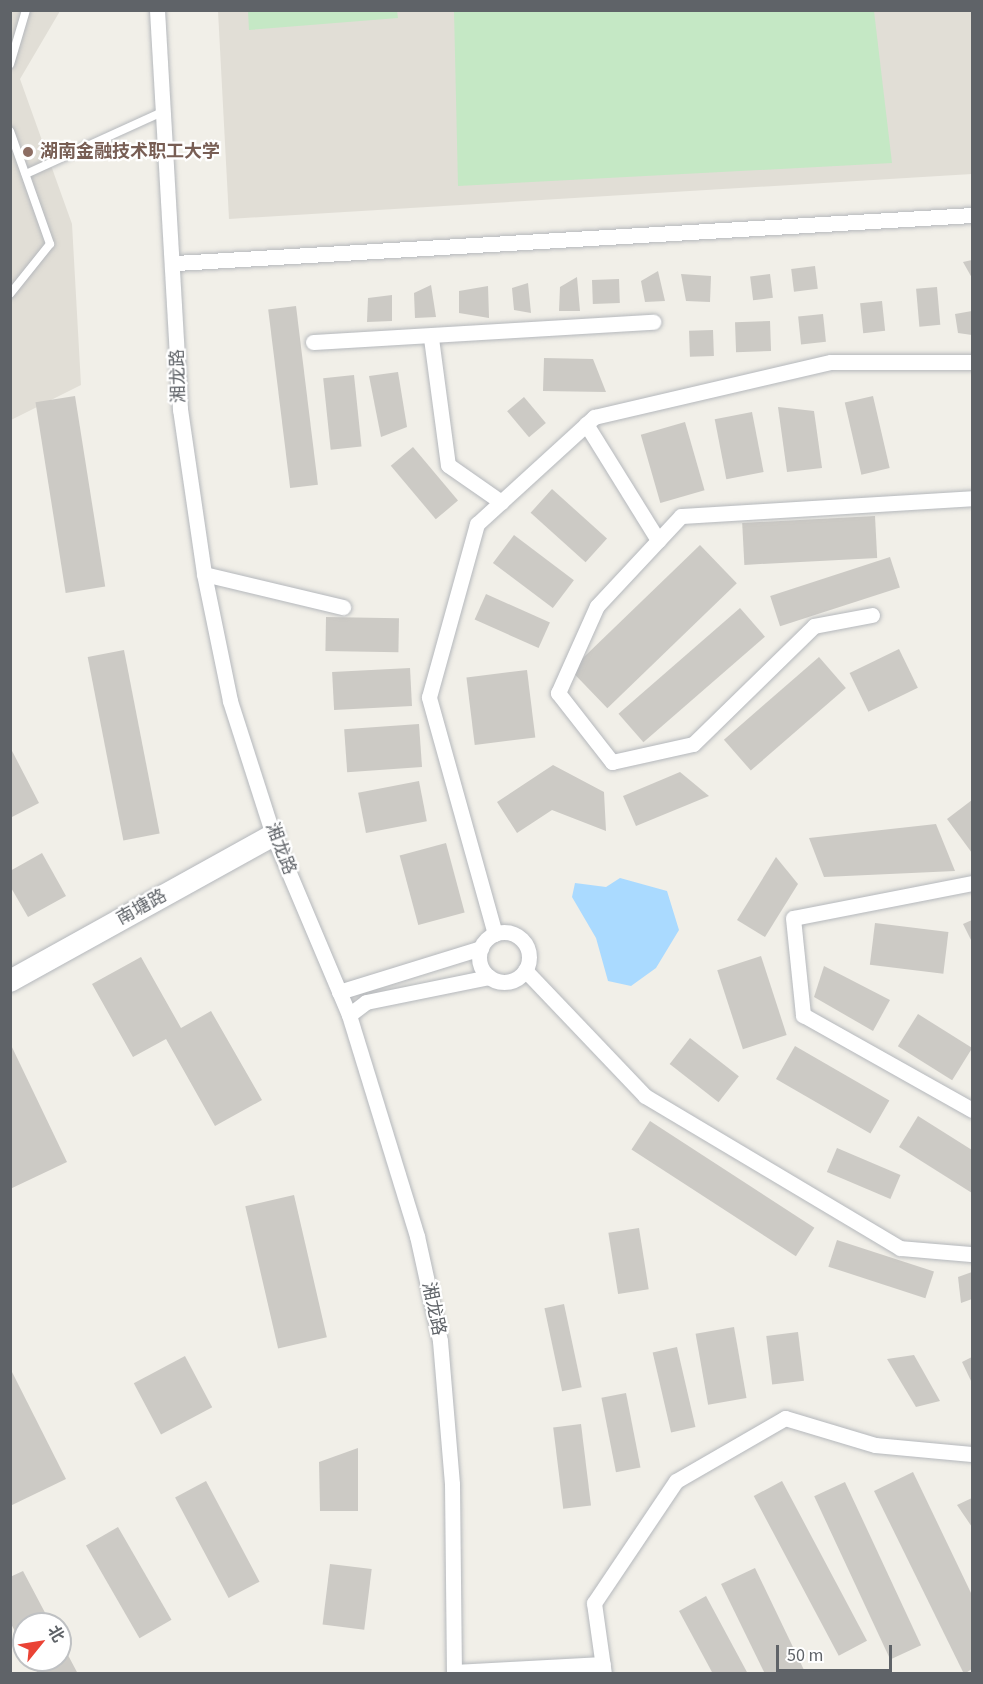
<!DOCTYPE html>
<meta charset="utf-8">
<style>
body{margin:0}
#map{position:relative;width:983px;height:1684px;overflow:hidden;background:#f1efe8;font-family:"Source Sans 3","Noto Sans SC",sans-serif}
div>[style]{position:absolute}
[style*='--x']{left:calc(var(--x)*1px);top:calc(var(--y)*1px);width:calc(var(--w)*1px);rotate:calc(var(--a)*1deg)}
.education>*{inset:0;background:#e1ded6}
.green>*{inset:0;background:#c5e8c5}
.water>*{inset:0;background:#aadaff}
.building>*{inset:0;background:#cccac5;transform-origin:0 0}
.roads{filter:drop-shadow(0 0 2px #b5b8bc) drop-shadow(0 0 2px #b5b8bc)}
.lane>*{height:8px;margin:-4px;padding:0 4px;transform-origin:4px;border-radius:4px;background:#fff}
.street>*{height:15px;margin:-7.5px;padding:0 7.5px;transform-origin:7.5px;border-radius:7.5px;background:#fff}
.street>.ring{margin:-7.5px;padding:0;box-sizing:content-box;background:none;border:15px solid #fff;border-radius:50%}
.secondary>*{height:22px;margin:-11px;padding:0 11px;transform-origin:11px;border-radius:11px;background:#fff}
.dots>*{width:16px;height:16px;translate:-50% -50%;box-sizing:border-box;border:3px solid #fff;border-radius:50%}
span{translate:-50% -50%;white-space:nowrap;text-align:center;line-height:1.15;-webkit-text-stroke:4.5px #fff;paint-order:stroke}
.education-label{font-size:18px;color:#785e54;font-weight:700}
.left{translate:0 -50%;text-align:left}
.street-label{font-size:18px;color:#5f6368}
.frame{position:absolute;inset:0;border:12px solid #5f6368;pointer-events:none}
.north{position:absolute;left:12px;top:1612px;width:60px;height:60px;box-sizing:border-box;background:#fff;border:2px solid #bfc1c3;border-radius:50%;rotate:60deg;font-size:16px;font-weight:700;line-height:24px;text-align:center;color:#5f6368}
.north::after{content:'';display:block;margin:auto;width:21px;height:27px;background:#ea4335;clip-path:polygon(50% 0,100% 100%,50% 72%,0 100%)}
.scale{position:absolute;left:776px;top:1645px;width:116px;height:27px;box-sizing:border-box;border:3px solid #5f6368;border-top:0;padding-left:8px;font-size:18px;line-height:21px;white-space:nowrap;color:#5f6368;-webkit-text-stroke:4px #fff;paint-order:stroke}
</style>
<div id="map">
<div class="education">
<i style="clip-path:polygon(11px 11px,60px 11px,20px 79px,72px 224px,81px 385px,11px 420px)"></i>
<i style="clip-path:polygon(218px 11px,972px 11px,972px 174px,229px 219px)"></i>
</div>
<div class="green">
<i style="clip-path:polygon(248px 11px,397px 11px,398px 18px,249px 30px)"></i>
<i style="clip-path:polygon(454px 11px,874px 11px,892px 163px,458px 186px)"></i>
</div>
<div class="water">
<i style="clip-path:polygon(620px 878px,667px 891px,679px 930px,656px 968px,631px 986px,608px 981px,596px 938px,572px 897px,575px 883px,606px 887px)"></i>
</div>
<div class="building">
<i style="clip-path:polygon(972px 260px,972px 278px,963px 262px)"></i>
<i style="left:815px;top:266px;width:23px;height:24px;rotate:83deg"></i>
<i style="clip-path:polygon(658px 271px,665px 301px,645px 302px,641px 281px)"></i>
<i style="clip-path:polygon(681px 274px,711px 276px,710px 302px,686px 301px)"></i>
<i style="left:770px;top:274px;width:24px;height:20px;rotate:83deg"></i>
<i style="clip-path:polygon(577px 277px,580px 311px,559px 311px,560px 287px)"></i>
<i style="left:619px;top:279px;width:24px;height:27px;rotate:88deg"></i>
<i style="clip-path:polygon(528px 283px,531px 313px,514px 310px,512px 288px)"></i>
<i style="clip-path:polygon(431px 285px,436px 317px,415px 318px,414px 293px)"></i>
<i style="clip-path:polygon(488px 286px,489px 318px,459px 313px,459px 291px)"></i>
<i style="left:937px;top:287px;width:38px;height:21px;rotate:85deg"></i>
<i style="clip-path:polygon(392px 295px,392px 321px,367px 322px,368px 298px)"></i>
<i style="left:882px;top:301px;width:30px;height:22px;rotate:84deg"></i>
<i style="left:296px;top:306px;width:180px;height:28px;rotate:83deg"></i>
<i style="clip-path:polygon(972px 311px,972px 335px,958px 333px,955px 314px)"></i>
<i style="left:823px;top:314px;width:28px;height:25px;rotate:84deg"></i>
<i style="left:770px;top:321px;width:30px;height:35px;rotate:88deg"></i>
<i style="left:713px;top:330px;width:26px;height:24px;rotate:88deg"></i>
<i style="clip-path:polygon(544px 358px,593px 359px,606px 392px,543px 391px)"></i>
<i style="clip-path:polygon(398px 372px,407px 427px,381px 437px,369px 376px)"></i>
<i style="left:354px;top:375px;width:72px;height:31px;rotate:84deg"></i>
<i style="left:75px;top:396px;width:193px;height:40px;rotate:81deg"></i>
<i style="left:873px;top:396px;width:74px;height:29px;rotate:77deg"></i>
<i style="left:524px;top:397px;width:34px;height:22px;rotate:50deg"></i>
<i style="clip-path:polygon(778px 407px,814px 411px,822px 468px,787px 472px)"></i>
<i style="left:752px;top:412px;width:61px;height:38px;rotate:79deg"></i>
<i style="left:685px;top:422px;width:71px;height:46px;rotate:74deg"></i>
<i style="left:413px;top:447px;width:70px;height:29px;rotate:50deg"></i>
<i style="left:552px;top:489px;width:74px;height:32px;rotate:42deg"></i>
<i style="left:875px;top:516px;width:42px;height:133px;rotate:87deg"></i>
<i style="left:514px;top:535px;width:75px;height:35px;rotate:37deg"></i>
<i style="left:700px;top:545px;width:53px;height:180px;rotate:46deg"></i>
<i style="left:890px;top:557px;width:32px;height:126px;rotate:72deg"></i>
<i style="left:486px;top:594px;width:70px;height:28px;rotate:24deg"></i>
<i style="left:740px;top:608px;width:38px;height:161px;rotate:49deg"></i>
<i style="left:326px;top:617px;width:73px;height:34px;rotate:1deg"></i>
<i style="left:899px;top:649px;width:43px;height:55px;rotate:64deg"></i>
<i style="left:124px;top:650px;width:187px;height:37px;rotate:79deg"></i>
<i style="left:819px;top:657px;width:41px;height:126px;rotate:49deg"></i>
<i style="left:410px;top:668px;width:38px;height:78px;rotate:87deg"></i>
<i style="left:527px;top:670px;width:68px;height:61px;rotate:83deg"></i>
<i style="left:419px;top:724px;width:43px;height:75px;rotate:86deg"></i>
<i style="clip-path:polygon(10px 747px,39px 803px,10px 818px)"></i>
<i style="clip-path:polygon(553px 765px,604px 792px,606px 831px,552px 810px,517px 833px,497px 802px)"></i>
<i style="clip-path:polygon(680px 772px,709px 796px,636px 826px,623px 796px)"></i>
<i style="left:419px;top:781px;width:41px;height:62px;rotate:79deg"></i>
<i style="clip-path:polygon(972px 800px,972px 853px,947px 819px)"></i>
<i style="clip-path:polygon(936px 824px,955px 871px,824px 877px,809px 838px)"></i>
<i style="left:446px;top:843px;width:72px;height:48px;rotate:75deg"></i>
<i style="clip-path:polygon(42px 853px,66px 896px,28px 917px,10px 886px,10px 871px)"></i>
<i style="clip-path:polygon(776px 857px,798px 884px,765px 937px,737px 920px)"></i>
<i style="clip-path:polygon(972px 920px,972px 942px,963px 924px)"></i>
<i style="left:875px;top:923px;width:74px;height:42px;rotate:7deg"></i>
<i style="left:761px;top:956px;width:83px;height:46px;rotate:72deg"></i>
<i style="clip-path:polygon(141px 957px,181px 1028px,211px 1011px,262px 1100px,215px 1126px,166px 1039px,133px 1057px,92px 984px)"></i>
<i style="clip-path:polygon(824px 966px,890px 1000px,873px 1031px,814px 997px)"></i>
<i style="left:918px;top:1014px;width:64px;height:38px;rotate:32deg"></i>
<i style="left:690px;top:1038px;width:62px;height:33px;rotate:38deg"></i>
<i style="clip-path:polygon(10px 1043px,67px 1162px,10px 1189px)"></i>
<i style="left:795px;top:1046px;width:109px;height:38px;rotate:30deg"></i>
<i style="clip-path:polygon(918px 1116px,972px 1150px,972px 1193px,899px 1147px)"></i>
<i style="left:650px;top:1121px;width:196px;height:34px;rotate:33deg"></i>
<i style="left:837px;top:1148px;width:69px;height:26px;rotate:23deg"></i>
<i style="left:294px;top:1195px;width:146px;height:50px;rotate:77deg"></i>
<i style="left:639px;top:1228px;width:62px;height:31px;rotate:81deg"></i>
<i style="left:837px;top:1240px;width:102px;height:28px;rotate:18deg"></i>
<i style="clip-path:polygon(972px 1272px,972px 1299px,961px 1303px,958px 1277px)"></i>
<i style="left:564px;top:1304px;width:85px;height:20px;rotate:78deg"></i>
<i style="left:734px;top:1327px;width:72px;height:39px;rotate:80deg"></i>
<i style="left:798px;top:1332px;width:49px;height:32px;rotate:83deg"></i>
<i style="left:677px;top:1347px;width:82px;height:25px;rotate:77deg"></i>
<i style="clip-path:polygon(914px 1355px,940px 1401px,916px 1407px,887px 1359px)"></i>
<i style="left:185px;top:1356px;width:58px;height:58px;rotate:62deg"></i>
<i style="clip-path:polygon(972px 1357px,972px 1383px,962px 1362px)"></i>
<i style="clip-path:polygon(10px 1368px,66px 1479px,10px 1506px)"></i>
<i style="left:626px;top:1393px;width:76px;height:25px;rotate:79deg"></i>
<i style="left:581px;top:1424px;width:82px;height:28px;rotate:83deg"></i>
<i style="clip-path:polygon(358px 1448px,358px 1511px,320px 1511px,319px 1462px)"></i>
<i style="clip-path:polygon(913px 1472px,972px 1595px,972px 1669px,964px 1674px,874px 1491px)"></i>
<i style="left:206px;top:1481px;width:114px;height:35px;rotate:62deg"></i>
<i style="left:782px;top:1481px;width:181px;height:32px;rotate:62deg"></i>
<i style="left:845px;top:1482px;width:180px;height:34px;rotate:65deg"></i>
<i style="clip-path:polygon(972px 1498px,972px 1527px,957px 1505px)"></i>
<i style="left:118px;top:1527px;width:107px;height:37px;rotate:60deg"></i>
<i style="left:330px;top:1564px;width:42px;height:61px;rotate:7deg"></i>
<i style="clip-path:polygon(755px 1568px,804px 1670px,798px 1674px,765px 1674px,721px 1584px)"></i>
<i style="clip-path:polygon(23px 1571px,51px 1624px,24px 1624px,24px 1648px,10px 1622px,10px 1577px)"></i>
<i style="clip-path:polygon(706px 1596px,748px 1674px,713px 1674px,679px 1611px)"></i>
<i style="clip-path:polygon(60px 1640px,78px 1674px,38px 1674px,31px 1660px,60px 1660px)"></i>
</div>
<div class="roads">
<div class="lane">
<i style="--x:10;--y:64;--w:56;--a:-73.5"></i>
<i style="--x:10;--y:131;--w:120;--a:70.5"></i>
<i style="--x:50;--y:244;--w:64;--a:128.7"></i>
<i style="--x:26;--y:174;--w:149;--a:-24.5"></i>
</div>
<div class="street">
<i style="--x:157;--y:10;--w:400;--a:86.7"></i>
<i style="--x:180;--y:409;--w:167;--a:81.7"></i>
<i style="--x:204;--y:574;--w:130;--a:78.4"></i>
<i style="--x:230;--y:701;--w:141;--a:72.2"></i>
<i style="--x:273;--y:835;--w:195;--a:67.1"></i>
<i style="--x:349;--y:1015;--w:231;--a:72.9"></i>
<i style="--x:417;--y:1236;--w:107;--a:77.6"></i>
<i style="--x:440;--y:1341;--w:144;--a:85.2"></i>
<i style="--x:452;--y:1484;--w:190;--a:89.4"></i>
<i style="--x:176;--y:263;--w:797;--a:-3.45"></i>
<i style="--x:431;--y:338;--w:128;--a:82.4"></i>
<i style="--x:448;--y:465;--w:65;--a:34.9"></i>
<i style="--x:313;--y:342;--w:341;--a:-3.4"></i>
<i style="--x:586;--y:424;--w:137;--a:58.2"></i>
<i style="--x:204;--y:574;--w:143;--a:13.4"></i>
<i style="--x:872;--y:615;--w:59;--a:169.3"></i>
<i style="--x:814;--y:626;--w:169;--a:135.7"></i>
<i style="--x:693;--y:744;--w:83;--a:167.5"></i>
<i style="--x:612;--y:762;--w:88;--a:-128"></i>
<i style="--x:558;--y:693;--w:95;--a:-65.9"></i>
<i style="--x:597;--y:606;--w:123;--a:-47"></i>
<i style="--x:681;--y:516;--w:292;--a:-3.5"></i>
<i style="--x:972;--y:883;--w:182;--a:168.9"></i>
<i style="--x:793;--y:918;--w:98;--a:84.1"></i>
<i style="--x:803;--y:1015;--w:194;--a:29.3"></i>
<i class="ring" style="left:479px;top:932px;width:35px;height:35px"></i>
<i style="--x:495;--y:934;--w:246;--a:-105.6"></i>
<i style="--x:429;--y:697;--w:180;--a:-74.5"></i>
<i style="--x:477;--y:524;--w:159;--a:-42.4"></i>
<i style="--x:594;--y:417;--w:243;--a:-13.1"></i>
<i style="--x:831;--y:362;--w:141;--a:0"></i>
<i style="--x:525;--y:970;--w:174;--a:46.4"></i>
<i style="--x:645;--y:1096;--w:297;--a:30.8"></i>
<i style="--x:900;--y:1248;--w:72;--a:4.8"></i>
<i style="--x:339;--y:992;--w:149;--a:-17.2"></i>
<i style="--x:349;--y:1015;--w:21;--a:-37"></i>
<i style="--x:366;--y:1002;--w:126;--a:-11.5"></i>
<i style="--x:454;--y:1672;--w:149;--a:-3.1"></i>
<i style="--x:604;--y:1674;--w:72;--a:-98"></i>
<i style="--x:594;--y:1603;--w:147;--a:-56.1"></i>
<i style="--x:676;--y:1481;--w:126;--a:-30"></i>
<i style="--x:785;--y:1418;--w:94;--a:16.7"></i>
<i style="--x:875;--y:1445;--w:97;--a:5.3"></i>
</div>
<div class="secondary">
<i style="--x:10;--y:981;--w:301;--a:-29"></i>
</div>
</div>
<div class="dots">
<i style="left:28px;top:152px;background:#8d6e63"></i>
</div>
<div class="education-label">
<span class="left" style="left:40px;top:152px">湖南金融技术职工大学</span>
</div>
<div class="street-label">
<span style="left:179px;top:376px;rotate:-92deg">湘龙路</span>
<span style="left:280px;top:849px;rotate:69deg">湘龙路</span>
<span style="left:142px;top:908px;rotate:-29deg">南塘路</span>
<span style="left:433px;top:1309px;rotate:78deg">湘龙路</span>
</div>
<div class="frame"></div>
<div class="north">北</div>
<div class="scale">50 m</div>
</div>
